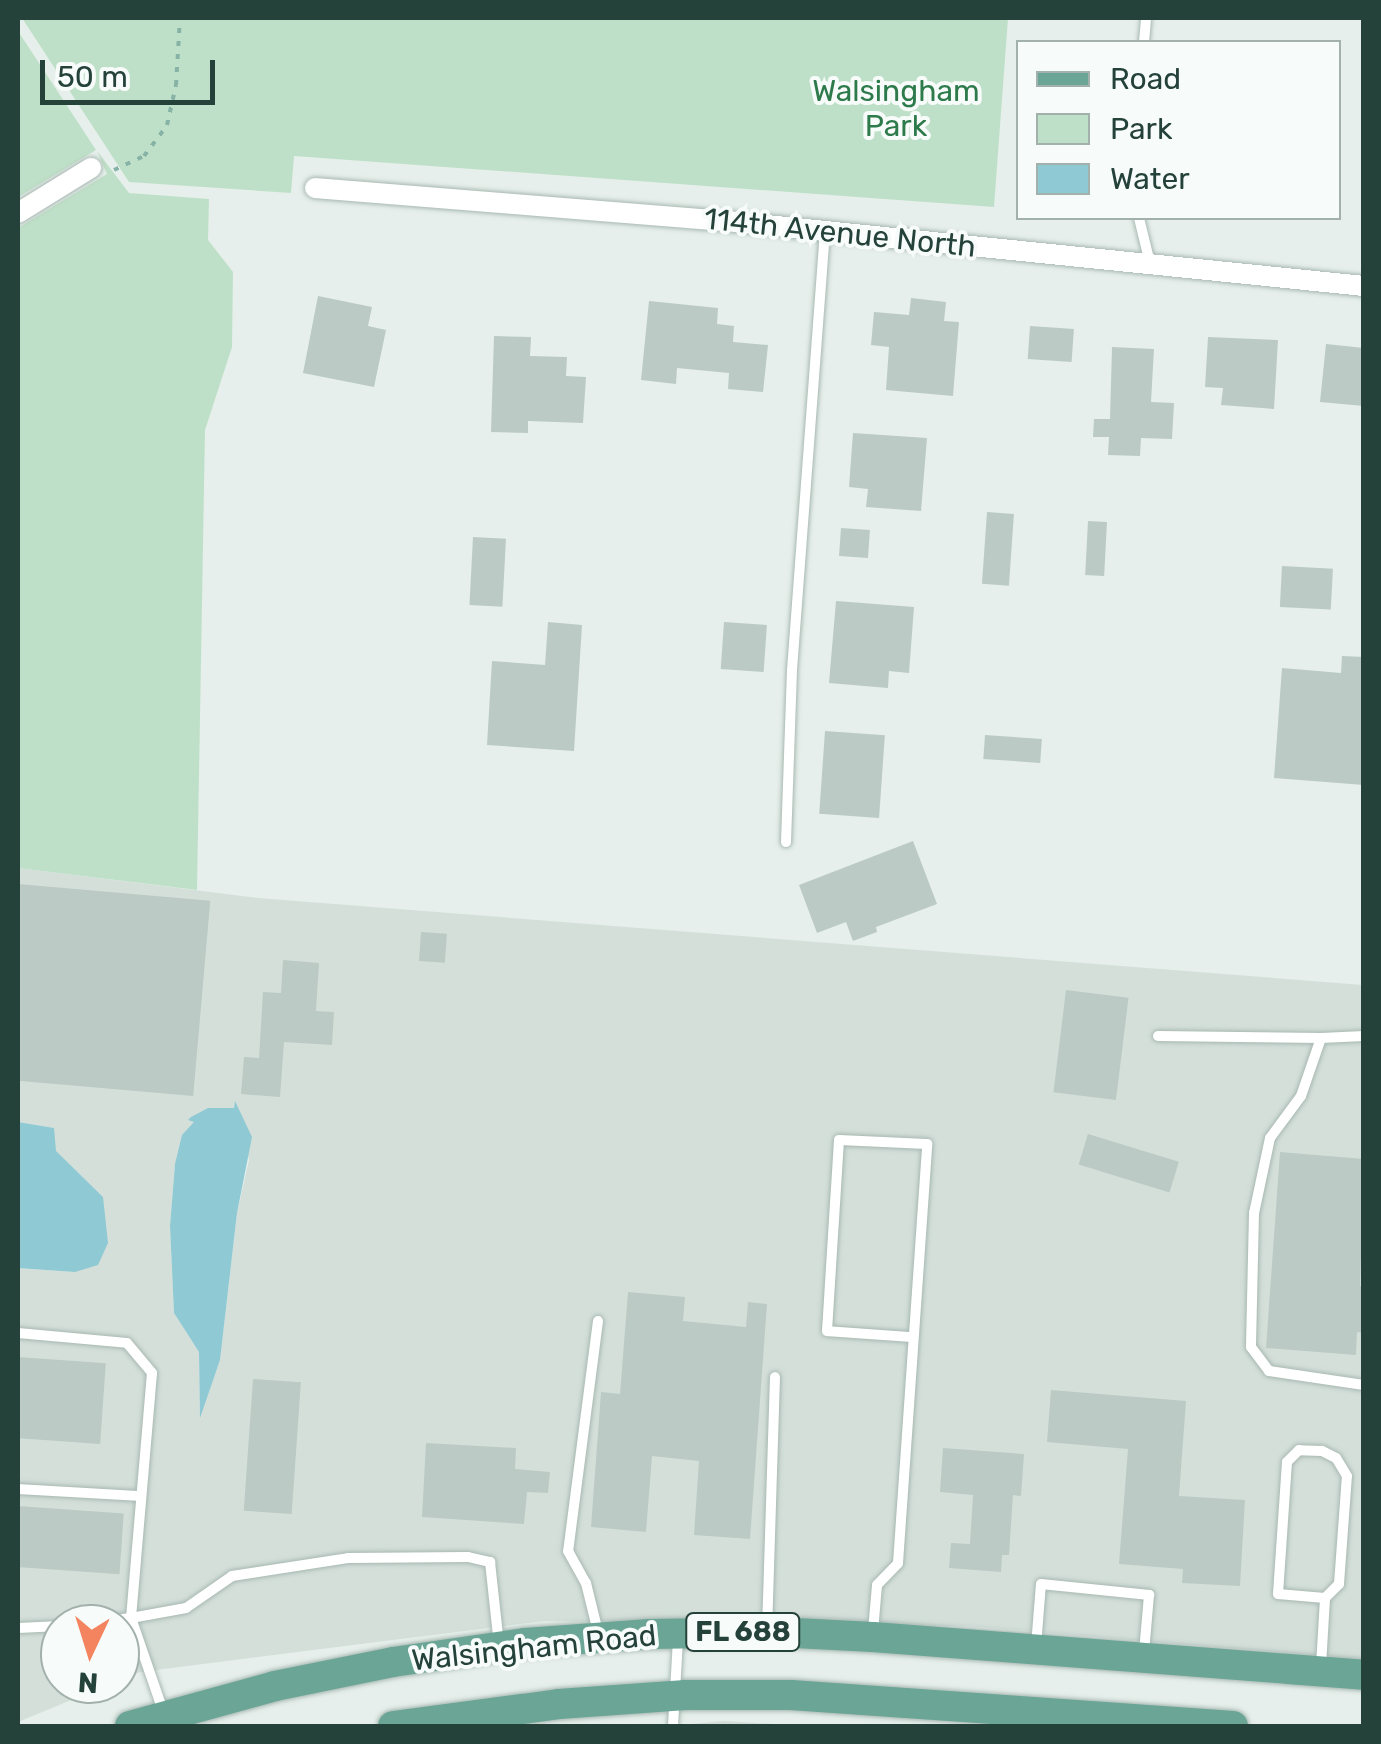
<!DOCTYPE html>
<style>
body{margin:0}
#map{position:relative;width:1381px;height:1744px;overflow:hidden;background:#e6efeb;font-family:Rubik,sans-serif}
div>[style]{position:absolute}
[style*='--x']{left:calc(var(--x)*1px);top:calc(var(--y)*1px);width:calc(var(--w)*1px);rotate:calc(var(--a)*1deg)}
.built>*{inset:0;background:#d4dfda}
.green>*{inset:0;background:#bfe0c8}
.water>*{inset:0;background:#8ec9d4}
.building>*{inset:0;background:#bbcac4;transform-origin:0 0}
.path>*{height:4px;margin-top:-2px;transform-origin:0;background:repeating-linear-gradient(90deg,#86b3a5 0 5px,transparent 0 13px)}
.roads{filter:drop-shadow(0 0 2px #a8b8b2) drop-shadow(0 0 2px #a8b8b2)}
.lane>*{height:10px;margin:-5px;padding:0 5px;transform-origin:5px;border-radius:5px;background:#fff}
.street>*{height:20px;margin:-10px;padding:0 10px;transform-origin:10px;border-radius:10px;background:#fff}
.primary>*{height:30px;margin:-15px;padding:0 15px;transform-origin:15px;border-radius:15px;background:#6aa596}
span{translate:-50% -50%;white-space:nowrap;text-align:center;line-height:1.15;-webkit-text-stroke:8px #f7fbf9;paint-order:stroke}
.shield-label span{padding:2px 8px;background:#f7fbf9;border:2px solid;border-radius:8px;-webkit-text-stroke-width:0}
.shield-label{font-size:28px;color:#24423a;font-weight:700}
.park-label{font-size:30px;color:#2d7a4b}
.street-label{font-size:30px;color:#24423a}
.frame{position:absolute;inset:0;border:20px solid #24423a;pointer-events:none}
.legend{position:absolute;left:1016px;top:40px;width:325px;height:180px;box-sizing:border-box;background:#f7fbf9;border:2px solid #a3b1ad;margin:0;padding:12px 18px;list-style:none;font-size:30px;color:#24423a}
.legend li{display:flex;align-items:center;gap:20px;height:50px}
.legend b{width:50px;border:2px solid #a3b1ad}
.north{position:absolute;left:40px;top:1604px;width:100px;height:100px;box-sizing:border-box;background:#f7fbf9;border:2px solid #a3b1ad;border-radius:50%;rotate:184deg;font-size:28px;font-weight:700;line-height:40px;text-align:center;color:#24423a}
.north::after{content:'';display:block;margin:auto;width:35px;height:45px;background:#f4845f;clip-path:polygon(50% 0,100% 100%,50% 72%,0 100%)}
.scale{position:absolute;left:40px;top:60px;width:175px;height:45px;box-sizing:border-box;border:5px solid #24423a;border-top:0;padding-left:12px;font-size:30px;line-height:35px;white-space:nowrap;color:#24423a;-webkit-text-stroke:8px #f7fbf9;paint-order:stroke}
</style>
<div id="map">
<div class="built">
<i style="clip-path:polygon(evenodd,18px 868px,258px 898px,1363px 985px,1363px 1659px,967px 1626px,544px 1621px,140px 1672px,120px 1680px,120px 1624px,60px 1624px,60px 1684px,110px 1684px,18px 1722px,18px 1268px,75px 1272px,103px 1197px,55px 1151px,53px 1128px,18px 1122px,18px 868px,235px 1103px,249px 1160px,237px 1213px,220px 1360px,200px 1413px,199px 1352px,174px 1313px,170px 1226px,175px 1164px,195px 1121px,234px 1109px,235px 1103px)"></i>
<i style="clip-path:polygon(724px 1721px,808px 1726px,531px 1726px,670px 1726px)"></i>
</div>
<div class="green">
<i style="clip-path:polygon(22px 18px,1008px 18px,994px 207px,294px 156px,291px 193px,129px 182px)"></i>
<i style="clip-path:polygon(18px 31px,96px 150px,18px 197px)"></i>
<i style="clip-path:polygon(97px 151px,129px 193px,209px 199px,208px 240px,233px 272px,232px 347px,205px 430px,197px 890px,18px 868px,18px 228px,107px 174px)"></i>
</div>
<div class="water">
<i style="clip-path:polygon(235px 1101px,252px 1137px,237px 1213px,220px 1360px,200px 1418px,199px 1352px,174px 1313px,170px 1226px,175px 1164px,182px 1135px,194px 1122px,188px 1120px,191px 1117px,208px 1108px,234px 1108px)"></i>
<i style="clip-path:polygon(18px 1122px,54px 1128px,56px 1151px,103px 1197px,108px 1243px,98px 1265px,75px 1272px,18px 1268px)"></i>
</div>
<div class="building">
<i style="clip-path:polygon(318px 296px,372px 307px,368px 326px,386px 330px,374px 387px,303px 373px)"></i>
<i style="clip-path:polygon(911px 298px,946px 302px,944px 321px,959px 322px,953px 396px,886px 390px,889px 347px,871px 345px,874px 312px,909px 315px)"></i>
<i style="clip-path:polygon(649px 301px,718px 308px,717px 324px,734px 326px,733px 342px,768px 345px,763px 392px,728px 389px,729px 373px,677px 368px,676px 384px,641px 380px)"></i>
<i style="left:1030px;top:326px;width:44px;height:33px;rotate:4deg"></i>
<i style="clip-path:polygon(494px 336px,531px 337px,530px 356px,567px 357px,566px 376px,586px 377px,583px 423px,528px 421px,528px 433px,491px 432px)"></i>
<i style="clip-path:polygon(1208px 337px,1278px 340px,1274px 409px,1221px 405px,1223px 388px,1205px 387px)"></i>
<i style="clip-path:polygon(1326px 344px,1364px 348px,1364px 406px,1320px 402px)"></i>
<i style="clip-path:polygon(1112px 347px,1154px 349px,1151px 402px,1174px 403px,1172px 439px,1141px 438px,1140px 456px,1108px 455px,1109px 437px,1093px 437px,1094px 419px,1110px 419px)"></i>
<i style="clip-path:polygon(853px 433px,927px 438px,921px 511px,866px 507px,868px 489px,849px 487px)"></i>
<i style="left:987px;top:512px;width:27px;height:72px;rotate:4deg"></i>
<i style="left:1088px;top:521px;width:19px;height:54px;rotate:3deg"></i>
<i style="left:841px;top:528px;width:29px;height:28px;rotate:4deg"></i>
<i style="left:473px;top:537px;width:33px;height:68px;rotate:3deg"></i>
<i style="left:1282px;top:566px;width:51px;height:41px;rotate:3deg"></i>
<i style="clip-path:polygon(836px 601px,914px 607px,909px 673px,889px 671px,888px 688px,829px 683px)"></i>
<i style="clip-path:polygon(548px 622px,582px 625px,574px 751px,487px 745px,492px 661px,545px 665px)"></i>
<i style="left:724px;top:622px;width:43px;height:47px;rotate:4deg"></i>
<i style="clip-path:polygon(1342px 656px,1364px 657px,1364px 785px,1274px 778px,1282px 668px,1341px 673px)"></i>
<i style="left:825px;top:731px;width:60px;height:83px;rotate:4deg"></i>
<i style="left:985px;top:735px;width:57px;height:24px;rotate:4deg"></i>
<i style="clip-path:polygon(913px 841px,937px 904px,876px 927px,877px 932px,853px 941px,846px 922px,817px 933px,799px 885px)"></i>
<i style="left:18px;top:884px;width:193px;height:196px;rotate:5deg"></i>
<i style="left:421px;top:932px;width:26px;height:29px;rotate:4deg"></i>
<i style="clip-path:polygon(283px 960px,319px 963px,316px 1011px,334px 1012px,332px 1045px,284px 1042px,280px 1097px,241px 1094px,244px 1057px,259px 1058px,263px 992px,281px 993px)"></i>
<i style="left:1066px;top:990px;width:63px;height:103px;rotate:7deg"></i>
<i style="left:1088px;top:1134px;width:95px;height:32px;rotate:17deg"></i>
<i style="clip-path:polygon(1280px 1152px,1364px 1159px,1360px 1286px,1364px 1287px,1364px 1333px,1357px 1332px,1356px 1355px,1266px 1348px)"></i>
<i style="clip-path:polygon(628px 1292px,685px 1297px,683px 1321px,746px 1327px,748px 1302px,767px 1304px,750px 1539px,694px 1535px,699px 1461px,652px 1456px,646px 1532px,591px 1527px,601px 1392px,620px 1394px)"></i>
<i style="left:18px;top:1357px;width:88px;height:81px;rotate:4deg"></i>
<i style="left:253px;top:1379px;width:48px;height:132px;rotate:4deg"></i>
<i style="clip-path:polygon(1051px 1390px,1186px 1401px,1179px 1496px,1245px 1500px,1240px 1586px,1182px 1583px,1183px 1569px,1119px 1564px,1128px 1449px,1047px 1442px)"></i>
<i style="clip-path:polygon(426px 1443px,516px 1448px,515px 1469px,550px 1472px,548px 1493px,527px 1492px,524px 1524px,422px 1517px)"></i>
<i style="clip-path:polygon(943px 1448px,1024px 1454px,1021px 1496px,1013px 1495px,1009px 1555px,1002px 1555px,1001px 1572px,949px 1568px,951px 1543px,970px 1544px,973px 1495px,940px 1492px)"></i>
<i style="left:18px;top:1506px;width:106px;height:61px;rotate:4deg"></i>
</div>
<div class="path">
<i style="--x:114;--y:170;--w:33;--a:-25"></i>
<i style="--x:144;--y:156;--w:39;--a:-53"></i>
<i style="--x:167;--y:125;--w:41;--a:-77.3"></i>
<i style="--x:176;--y:85;--w:67;--a:-86.6"></i>
</div>
<div class="roads">
<div class="lane">
<i style="--x:1144;--y:42;--w:24;--a:-85"></i>
<i style="--x:1139;--y:218;--w:46;--a:76.3"></i>
<i style="--x:786;--y:842;--w:172;--a:-88"></i>
<i style="--x:792;--y:670;--w:440;--a:-85.7"></i>
<i style="--x:1158;--y:1036;--w:163;--a:0.7"></i>
<i style="--x:1364;--y:1036;--w:43;--a:177.3"></i>
<i style="--x:1321;--y:1038;--w:61;--a:109"></i>
<i style="--x:1301;--y:1096;--w:52;--a:126.4"></i>
<i style="--x:1270;--y:1138;--w:77;--a:102"></i>
<i style="--x:1254;--y:1213;--w:134;--a:91.3"></i>
<i style="--x:1251;--y:1347;--w:30;--a:53"></i>
<i style="--x:1269;--y:1371;--w:96;--a:8.4"></i>
<i style="--x:598;--y:1321;--w:232;--a:97.4"></i>
<i style="--x:568;--y:1551;--w:37;--a:61"></i>
<i style="--x:586;--y:1583;--w:55;--a:76.2"></i>
<i style="--x:18;--y:1333;--w:109;--a:5.2"></i>
<i style="--x:127;--y:1343;--w:39;--a:50"></i>
<i style="--x:152;--y:1373;--w:246;--a:94.9"></i>
<i style="--x:131;--y:1618;--w:56;--a:-10.3"></i>
<i style="--x:186;--y:1608;--w:56;--a:-34.8"></i>
<i style="--x:232;--y:1576;--w:117;--a:-8.8"></i>
<i style="--x:348;--y:1558;--w:120;--a:-0.5"></i>
<i style="--x:468;--y:1557;--w:23;--a:13"></i>
<i style="--x:490;--y:1562;--w:83;--a:83.8"></i>
<i style="--x:18;--y:1489;--w:123;--a:3.3"></i>
<i style="--x:82;--y:1624;--w:49;--a:-7"></i>
<i style="--x:131;--y:1618;--w:98;--a:71"></i>
<i style="--x:18;--y:1628;--w:42;--a:-2.7"></i>
<i style="--x:767;--y:1631;--w:254;--a:-88.2"></i>
<i style="--x:873;--y:1631;--w:46;--a:-85"></i>
<i style="--x:877;--y:1585;--w:30;--a:-46"></i>
<i style="--x:898;--y:1563;--w:420;--a:-86"></i>
<i style="--x:927;--y:1144;--w:88;--a:-177.4"></i>
<i style="--x:839;--y:1140;--w:191;--a:93.6"></i>
<i style="--x:827;--y:1331;--w:84;--a:4.1"></i>
<i style="--x:1036;--y:1646;--w:62;--a:-85.4"></i>
<i style="--x:1041;--y:1584;--w:109;--a:5.8"></i>
<i style="--x:1149;--y:1595;--w:57;--a:95"></i>
<i style="--x:1321;--y:1666;--w:68;--a:-86.6"></i>
<i style="--x:1325;--y:1598;--w:20;--a:-45"></i>
<i style="--x:1339;--y:1584;--w:108;--a:-85.8"></i>
<i style="--x:1347;--y:1476;--w:21;--a:-121"></i>
<i style="--x:1336;--y:1458;--w:16;--a:-153"></i>
<i style="--x:1322;--y:1451;--w:23;--a:-178"></i>
<i style="--x:1299;--y:1450;--w:17;--a:135"></i>
<i style="--x:1287;--y:1462;--w:132;--a:93.9"></i>
<i style="--x:1278;--y:1594;--w:47;--a:4.9"></i>
<i style="--x:673;--y:1726;--w:88;--a:-86.7"></i>
</div>
<div class="street">
<i style="--x:315;--y:188;--w:423;--a:4.6"></i>
<i style="--x:737;--y:222;--w:630;--a:5.83"></i>
<i style="--x:18;--y:213;--w:86;--a:-31.7"></i>
</div>
<div class="primary">
<i style="--x:130;--y:1726;--w:150;--a:-15.4"></i>
<i style="--x:275;--y:1686;--w:120;--a:-11.5"></i>
<i style="--x:393;--y:1662;--w:133;--a:-8.2"></i>
<i style="--x:525;--y:1643;--w:125;--a:-4.1"></i>
<i style="--x:650;--y:1634;--w:126;--a:-0.9"></i>
<i style="--x:776;--y:1632;--w:97;--a:3"></i>
<i style="--x:873;--y:1637;--w:492;--a:4.4"></i>
<i style="--x:393;--y:1726;--w:167;--a:-7.5"></i>
<i style="--x:559;--y:1704;--w:127;--a:-4.1"></i>
<i style="--x:686;--y:1695;--w:105;--a:0"></i>
<i style="--x:791;--y:1695;--w:443;--a:4"></i>
</div>
</div>
<div class="shield-label">
<span style="left:743px;top:1632px">FL 688</span>
</div>
<div class="park-label">
<span style="left:896px;top:108px">Walsingham<br>Park</span>
</div>
<div class="street-label">
<span style="left:840px;top:233px;rotate:6deg">114th Avenue North</span>
<span style="left:534px;top:1648px;rotate:-6deg">Walsingham Road</span>
</div>
<div class="frame"></div>
<ul class="legend">
<li><b style="height:12px;background:#6aa596"></b>Road</li>
<li><b style="height:28px;background:#bfe0c8"></b>Park</li>
<li><b style="height:28px;background:#8ec9d4"></b>Water</li>
</ul>
<div class="north">N</div>
<div class="scale">50 m</div>
</div>
